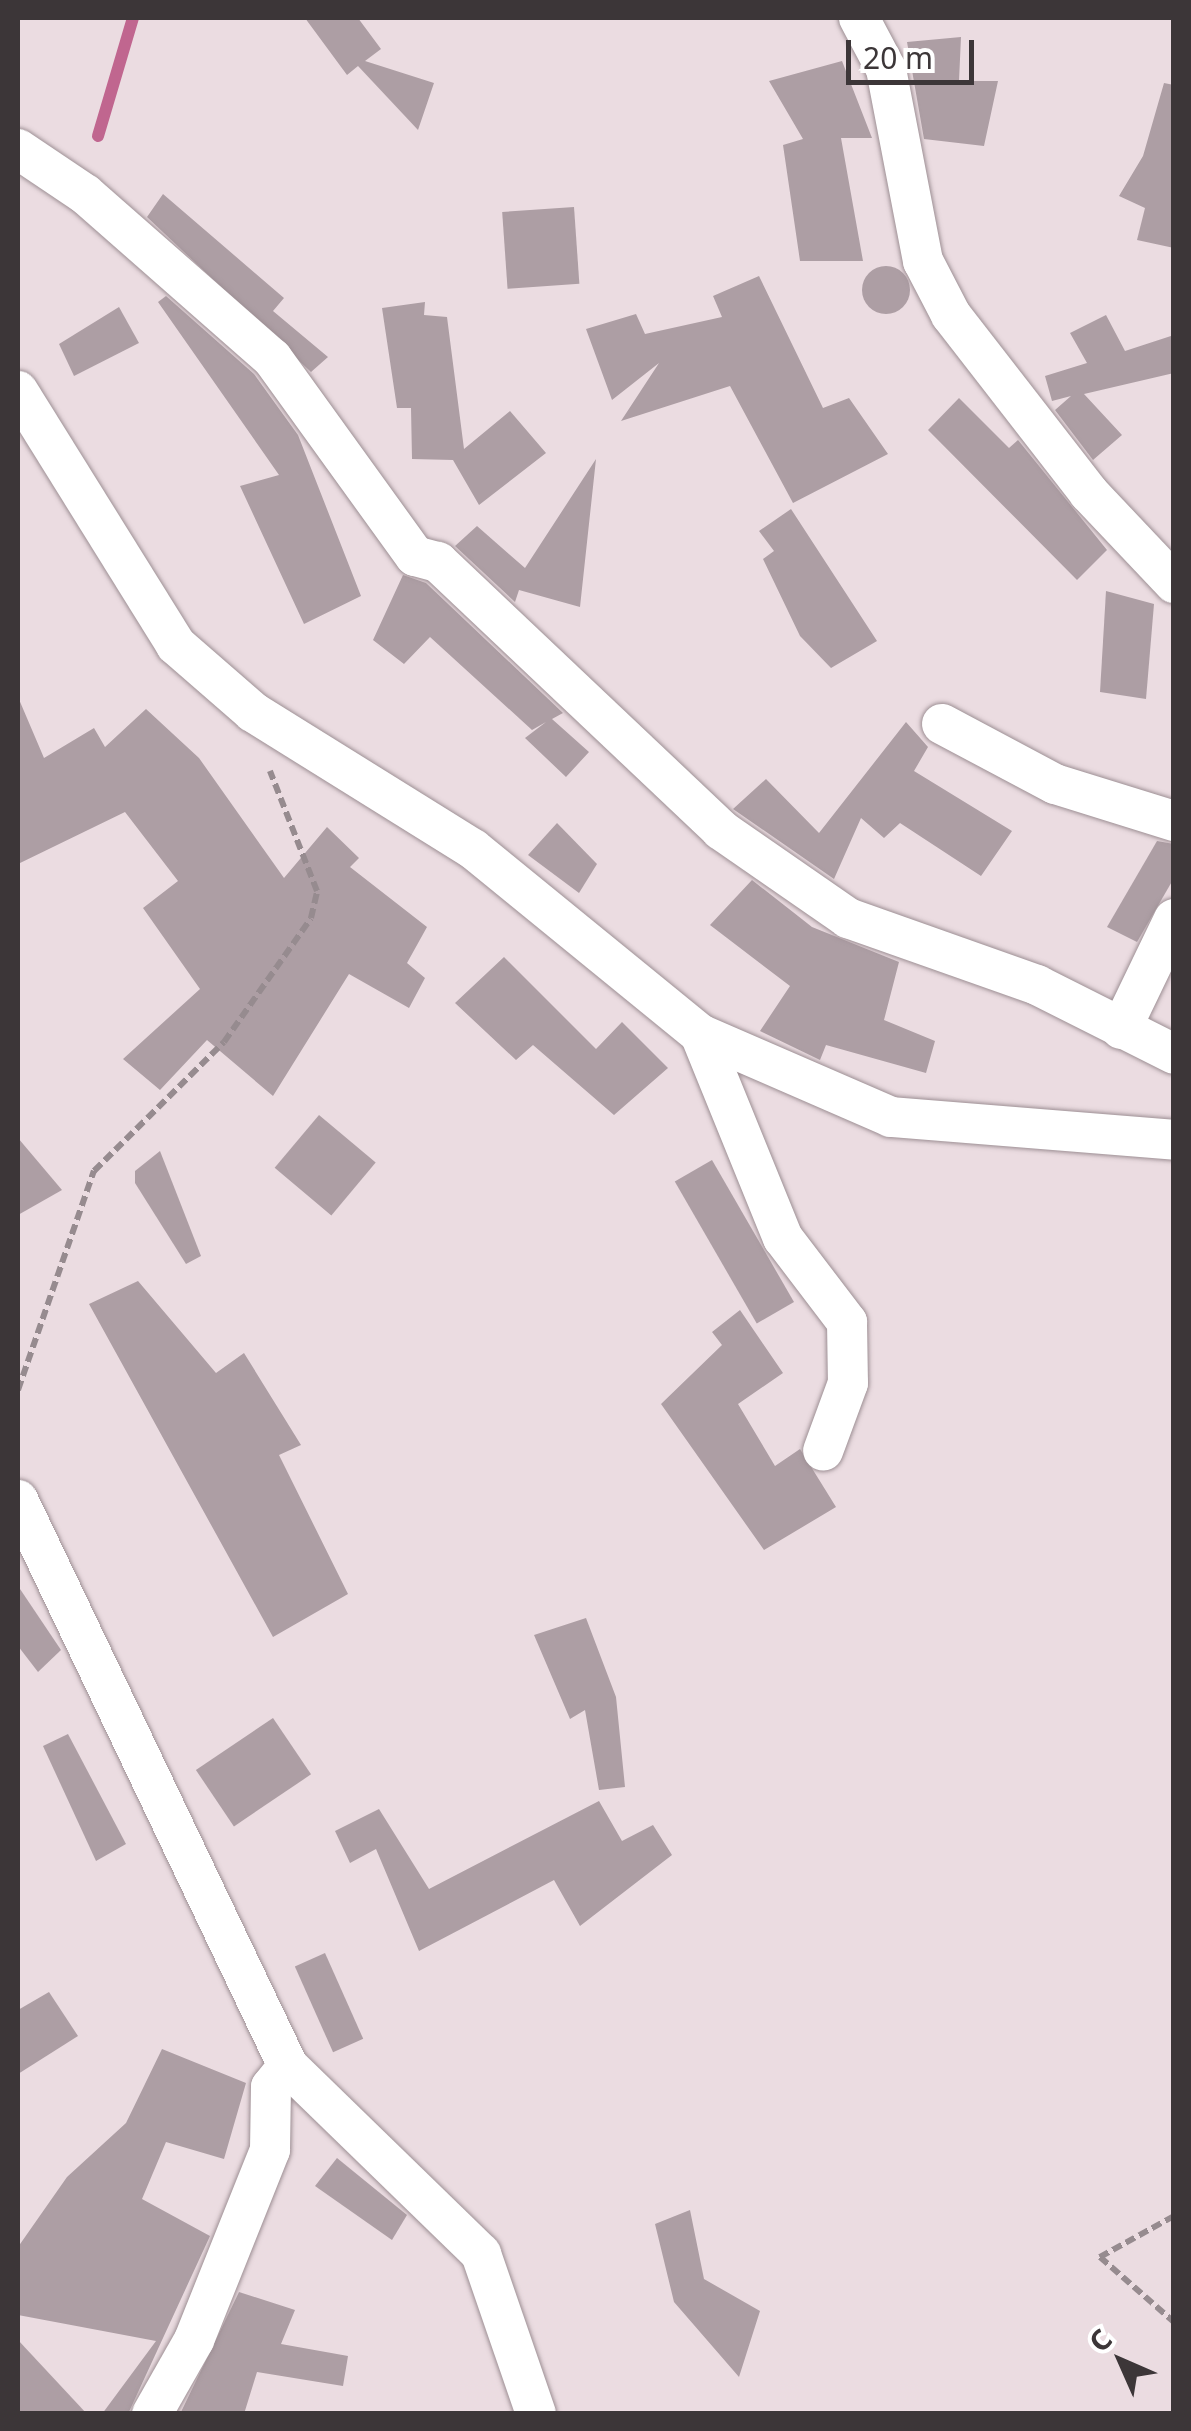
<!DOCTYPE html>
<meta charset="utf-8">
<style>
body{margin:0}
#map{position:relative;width:1191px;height:2431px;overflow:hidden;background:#ebdce1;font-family:"Noto Sans",sans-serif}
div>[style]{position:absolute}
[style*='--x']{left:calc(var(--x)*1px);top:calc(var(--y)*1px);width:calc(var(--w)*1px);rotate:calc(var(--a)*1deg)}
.stream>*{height:12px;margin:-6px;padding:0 6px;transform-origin:6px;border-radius:6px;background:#c0668f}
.building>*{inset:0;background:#ad9ea4;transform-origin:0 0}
.round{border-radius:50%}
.path>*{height:6px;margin-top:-3px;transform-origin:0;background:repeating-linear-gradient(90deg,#968b8f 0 10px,transparent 0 15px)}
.roads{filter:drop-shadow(0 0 2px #9d8f94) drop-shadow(0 0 2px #9d8f94)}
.street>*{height:40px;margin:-20px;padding:0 20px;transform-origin:20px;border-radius:20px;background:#fff}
span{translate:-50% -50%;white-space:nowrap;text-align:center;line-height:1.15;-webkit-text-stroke:10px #fff;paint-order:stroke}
.frame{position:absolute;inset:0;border:20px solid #3c3638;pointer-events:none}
.north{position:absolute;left:1071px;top:2311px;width:100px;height:100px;-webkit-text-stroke:8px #fff;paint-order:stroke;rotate:315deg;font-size:28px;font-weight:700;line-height:40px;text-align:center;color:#3c3638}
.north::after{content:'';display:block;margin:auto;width:35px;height:45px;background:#3c3638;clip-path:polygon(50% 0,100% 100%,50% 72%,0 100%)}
.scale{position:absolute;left:846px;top:40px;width:128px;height:45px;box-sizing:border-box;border:5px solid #3c3638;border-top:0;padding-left:12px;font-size:30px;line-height:35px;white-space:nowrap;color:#3c3638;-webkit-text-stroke:8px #fff;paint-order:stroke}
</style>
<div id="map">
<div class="stream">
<i style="--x:98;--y:136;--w:123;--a:-73.5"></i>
</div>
<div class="building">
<i style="clip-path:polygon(305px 18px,358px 18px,381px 49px,365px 61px,434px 83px,418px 130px,358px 66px,347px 75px)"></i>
<i style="clip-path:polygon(961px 37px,959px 81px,998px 81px,984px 146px,924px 139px,907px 42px)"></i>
<i style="clip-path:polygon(842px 61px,872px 138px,841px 138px,863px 261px,800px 261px,783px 145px,803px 139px,769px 81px)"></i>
<i style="clip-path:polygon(1164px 83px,1174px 85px,1174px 248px,1137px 240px,1145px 208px,1119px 196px,1143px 156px)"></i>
<i style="clip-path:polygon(163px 194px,284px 298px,273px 311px,328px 357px,311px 372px,147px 217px)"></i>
<i style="left:574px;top:207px;width:77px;height:72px;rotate:86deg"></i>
<i class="round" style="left:862px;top:266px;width:48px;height:48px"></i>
<i style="clip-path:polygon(759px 276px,823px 408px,849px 398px,888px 454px,793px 503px,730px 386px,621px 421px,659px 363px,612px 400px,586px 329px,636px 314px,645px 334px,722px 317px,713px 296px)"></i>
<i style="clip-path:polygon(166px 296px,254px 374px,298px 435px,361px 596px,304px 624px,240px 486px,279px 475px,158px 302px)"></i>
<i style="clip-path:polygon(425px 302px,424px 315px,447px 317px,464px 449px,510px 411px,546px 453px,479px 505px,453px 460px,412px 459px,411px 408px,397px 408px,382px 308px)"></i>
<i style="clip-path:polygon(119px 307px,139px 343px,74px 376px,59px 344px)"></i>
<i style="clip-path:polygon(1106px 315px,1125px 351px,1174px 335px,1174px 373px,1084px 394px,1122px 435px,1093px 460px,1055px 410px,1071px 396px,1052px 401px,1045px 376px,1087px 363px,1070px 333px)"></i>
<i style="clip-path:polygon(959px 398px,1009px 448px,1018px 440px,1107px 550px,1077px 580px,928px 430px)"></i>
<i style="clip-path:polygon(596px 459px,580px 607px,519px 590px,515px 602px,455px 546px,477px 526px,525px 568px)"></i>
<i style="clip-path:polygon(791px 509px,877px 641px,831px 668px,800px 636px,763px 559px,774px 551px,759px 531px)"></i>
<i style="clip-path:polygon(403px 575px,426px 583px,563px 713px,552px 719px,589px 752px,566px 777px,525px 738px,546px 722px,532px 730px,430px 637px,404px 664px,373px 640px)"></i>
<i style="clip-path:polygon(1106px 591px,1154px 604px,1146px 699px,1100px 692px)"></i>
<i style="clip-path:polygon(18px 697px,44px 758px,94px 728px,105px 747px,146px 709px,199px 758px,284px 878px,327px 827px,359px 858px,350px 867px,427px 927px,407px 963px,425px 978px,409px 1008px,349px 974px,273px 1096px,207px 1040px,160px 1090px,123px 1059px,200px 989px,143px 908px,178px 881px,125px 812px,18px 864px)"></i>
<i style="clip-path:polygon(906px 722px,928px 747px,914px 771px,1012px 831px,981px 876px,900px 823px,884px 838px,861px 818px,834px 879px,733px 809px,766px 779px,819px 833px)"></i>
<i style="clip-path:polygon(557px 823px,597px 864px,579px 893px,528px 855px)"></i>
<i style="clip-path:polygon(1157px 841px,1174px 844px,1174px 878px,1137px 942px,1107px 927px)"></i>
<i style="clip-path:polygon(752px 880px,812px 927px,899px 962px,884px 1020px,935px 1041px,926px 1073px,826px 1045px,820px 1060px,760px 1031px,790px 986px,710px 925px)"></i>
<i style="clip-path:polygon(504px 957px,596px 1049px,622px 1022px,668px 1068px,614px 1115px,533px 1045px,516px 1060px,455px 1003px)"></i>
<i style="left:319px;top:1115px;width:74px;height:69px;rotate:40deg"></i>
<i style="clip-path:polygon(18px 1138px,62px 1190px,18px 1215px)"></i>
<i style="clip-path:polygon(160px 1151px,201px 1256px,186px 1264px,135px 1183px,135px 1171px)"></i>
<i style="left:712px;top:1160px;width:164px;height:43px;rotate:60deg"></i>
<i style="clip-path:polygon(138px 1281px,216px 1373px,244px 1353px,301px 1445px,279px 1455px,348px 1594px,273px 1637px,89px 1304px)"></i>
<i style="clip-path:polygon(740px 1310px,783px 1373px,738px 1404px,775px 1466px,800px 1449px,836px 1507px,764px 1550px,661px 1404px,722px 1345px,712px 1332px)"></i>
<i style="clip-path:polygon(18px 1586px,61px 1650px,38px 1672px,18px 1646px)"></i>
<i style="clip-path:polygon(586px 1618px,616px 1697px,625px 1787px,599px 1790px,585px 1710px,570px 1719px,534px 1635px)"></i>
<i style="left:273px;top:1718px;width:68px;height:93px;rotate:56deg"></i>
<i style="clip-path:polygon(68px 1734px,126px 1844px,96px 1861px,43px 1746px)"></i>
<i style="clip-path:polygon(599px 1801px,622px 1841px,653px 1825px,672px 1855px,580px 1926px,554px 1880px,419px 1951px,376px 1849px,350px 1863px,335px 1831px,379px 1809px,429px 1889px)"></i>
<i style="left:325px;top:1953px;width:94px;height:33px;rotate:66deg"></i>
<i style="clip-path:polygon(49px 1992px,78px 2036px,18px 2074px,18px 2010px)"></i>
<i style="clip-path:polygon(162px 2049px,246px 2083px,224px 2159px,166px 2142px,142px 2199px,210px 2236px,128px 2414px,102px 2414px,156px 2341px,18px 2315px,18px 2247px,67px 2177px,126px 2123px)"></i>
<i style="clip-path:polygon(337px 2158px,407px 2215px,392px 2240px,315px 2186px)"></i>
<i style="clip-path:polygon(690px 2210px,704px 2279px,760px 2311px,739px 2377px,674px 2302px,655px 2224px)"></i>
<i style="clip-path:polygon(239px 2292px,295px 2310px,281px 2344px,348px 2356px,343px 2386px,257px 2372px,244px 2414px,180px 2414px)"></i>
<i style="clip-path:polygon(18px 2340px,87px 2414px,18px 2414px)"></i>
</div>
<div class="path">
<i style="--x:18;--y:1390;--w:232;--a:-70.9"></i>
<i style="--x:94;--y:1171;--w:183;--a:-44.8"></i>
<i style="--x:224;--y:1042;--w:151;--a:-54.9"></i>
<i style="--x:311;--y:918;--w:28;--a:-77"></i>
<i style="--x:317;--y:891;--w:129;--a:-111.4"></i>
<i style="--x:1174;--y:2216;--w:85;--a:151"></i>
<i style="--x:1100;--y:2257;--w:98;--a:41.3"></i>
</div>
<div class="roads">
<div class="street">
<i style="--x:859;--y:18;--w:58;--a:62.1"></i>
<i style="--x:886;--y:69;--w:196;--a:79.1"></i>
<i style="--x:923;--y:261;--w:61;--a:62.6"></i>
<i style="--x:951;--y:315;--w:225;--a:52.2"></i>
<i style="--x:1089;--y:493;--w:124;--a:46.6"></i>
<i style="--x:18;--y:149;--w:81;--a:33.9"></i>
<i style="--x:85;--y:194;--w:249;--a:41.3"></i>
<i style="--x:272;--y:358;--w:244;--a:54.2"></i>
<i style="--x:415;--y:556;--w:24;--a:15"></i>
<i style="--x:438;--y:562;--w:390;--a:43.4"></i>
<i style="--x:721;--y:830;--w:155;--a:34.7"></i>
<i style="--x:848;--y:918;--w:201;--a:19.5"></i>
<i style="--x:1037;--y:985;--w:153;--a:26.7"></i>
<i style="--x:18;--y:391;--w:299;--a:58.1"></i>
<i style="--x:176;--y:645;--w:102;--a:41"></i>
<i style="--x:253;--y:712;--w:259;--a:31.9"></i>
<i style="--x:473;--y:849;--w:293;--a:39.2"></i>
<i style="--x:700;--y:1034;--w:208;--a:23.5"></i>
<i style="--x:891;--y:1117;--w:284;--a:4.6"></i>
<i style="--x:942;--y:724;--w:128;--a:28"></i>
<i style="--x:1055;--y:784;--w:125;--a:17.3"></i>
<i style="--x:1121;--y:1029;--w:122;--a:-64.3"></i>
<i style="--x:700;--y:1034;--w:220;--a:67.9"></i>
<i style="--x:783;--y:1238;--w:106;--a:52.7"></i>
<i style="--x:847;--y:1322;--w:61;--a:89.1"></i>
<i style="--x:848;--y:1383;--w:72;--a:110.2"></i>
<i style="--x:18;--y:1500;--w:627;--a:64.5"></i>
<i style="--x:288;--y:2066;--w:269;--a:44.2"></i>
<i style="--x:481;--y:2254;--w:169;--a:71"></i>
<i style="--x:152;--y:2414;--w:85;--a:-60.4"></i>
<i style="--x:194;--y:2340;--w:205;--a:-68.2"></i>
<i style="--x:270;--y:2150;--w:63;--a:-89.1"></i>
<i style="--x:271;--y:2087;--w:27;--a:-51"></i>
</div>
</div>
<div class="frame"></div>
<div class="north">С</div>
<div class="scale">20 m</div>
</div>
